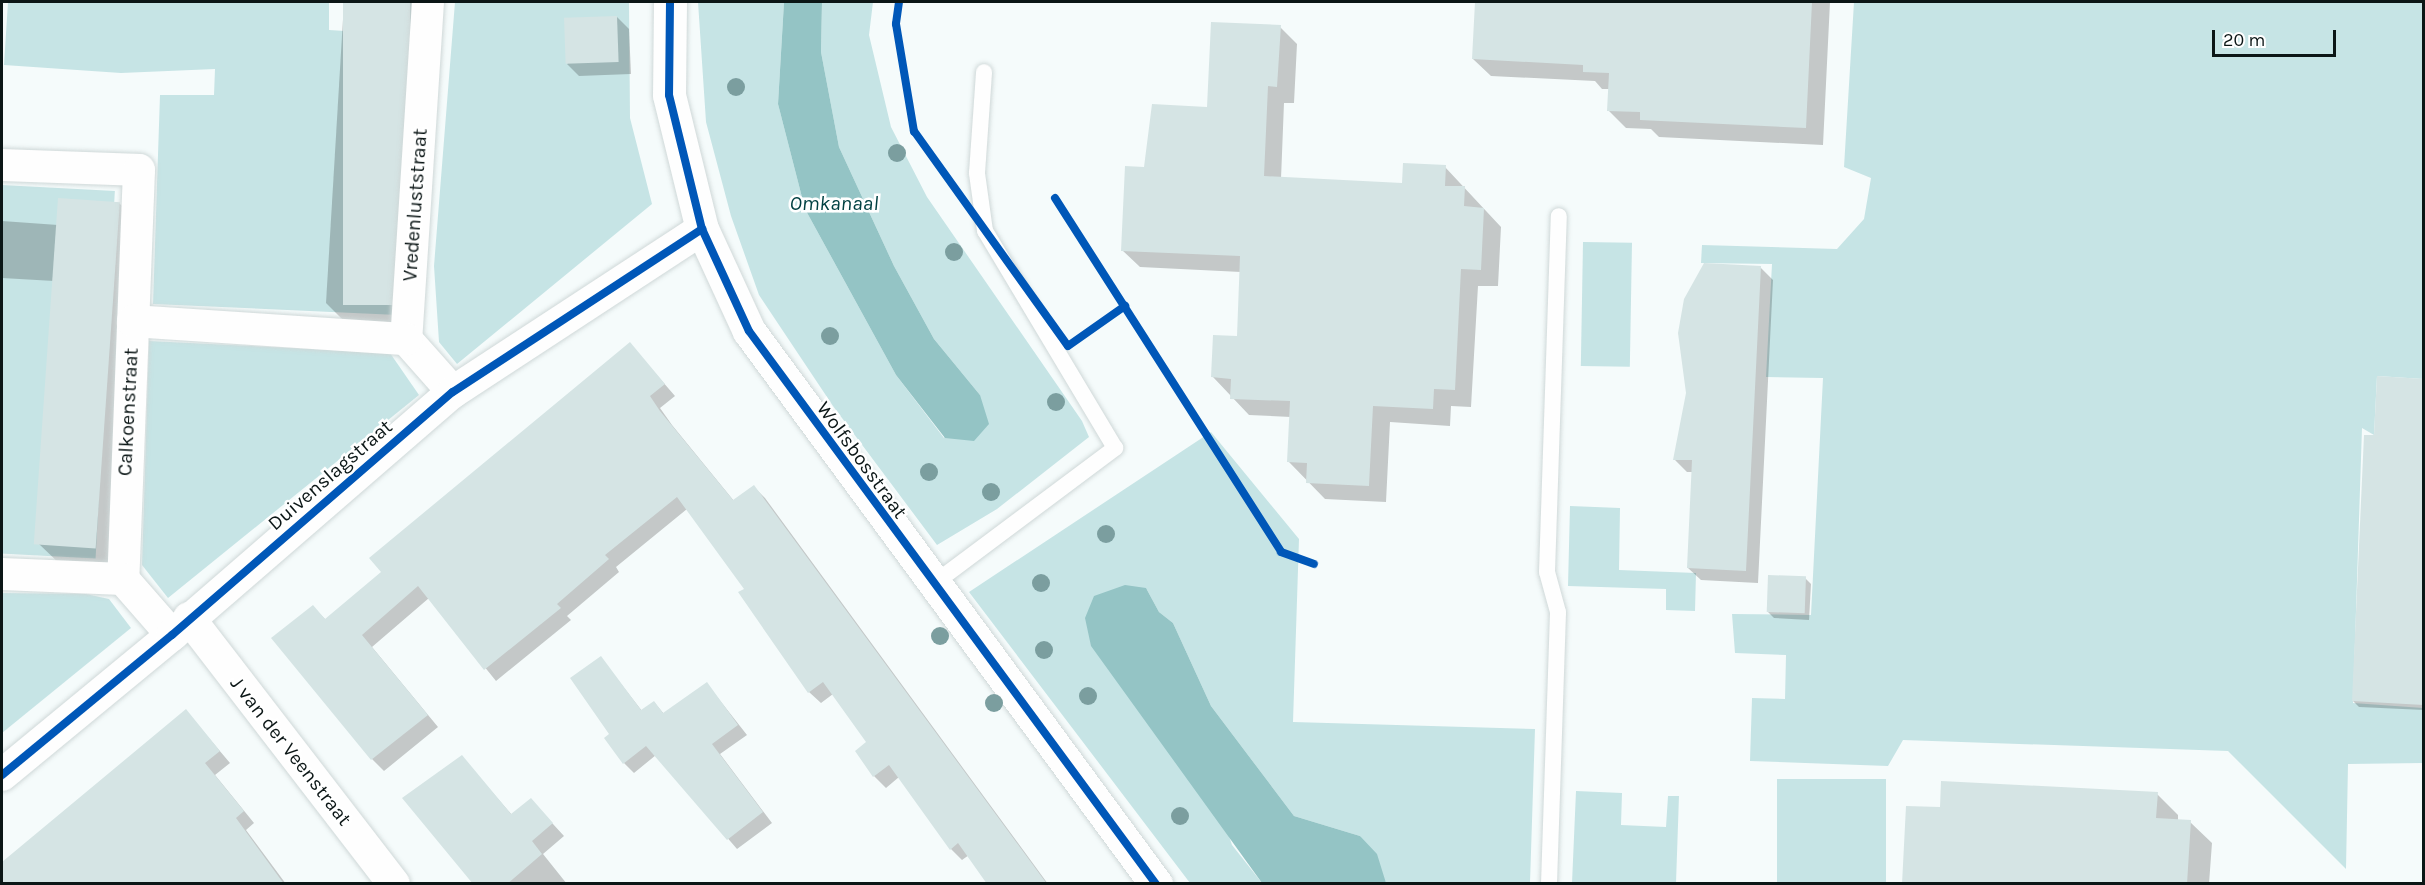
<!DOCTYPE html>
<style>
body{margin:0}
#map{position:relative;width:2425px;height:885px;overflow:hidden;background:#f5fbfb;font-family:Karla,sans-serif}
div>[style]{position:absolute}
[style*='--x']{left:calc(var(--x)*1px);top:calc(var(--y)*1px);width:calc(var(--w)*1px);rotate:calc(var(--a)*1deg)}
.green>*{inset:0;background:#c6e4e5;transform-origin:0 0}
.water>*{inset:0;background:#94c4c5}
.shadow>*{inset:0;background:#0003}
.building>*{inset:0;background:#d5e4e4;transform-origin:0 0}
.roads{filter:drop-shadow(0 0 2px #cfd8d8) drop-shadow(0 0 2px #cfd8d8)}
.service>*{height:16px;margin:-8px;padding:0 8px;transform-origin:8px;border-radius:8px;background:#fefefe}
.minor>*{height:32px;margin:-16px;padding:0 16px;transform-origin:16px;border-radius:16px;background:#fefefe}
.tertiary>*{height:33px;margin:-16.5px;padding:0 16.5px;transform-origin:16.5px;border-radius:16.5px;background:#fefefe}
.cycleway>*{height:8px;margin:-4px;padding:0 4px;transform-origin:4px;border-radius:4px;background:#0057b8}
.trees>*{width:18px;height:18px;margin:-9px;border-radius:50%;background:#7b9e9f}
span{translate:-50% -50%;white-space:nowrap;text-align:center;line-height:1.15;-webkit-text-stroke:5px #fff;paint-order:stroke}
.street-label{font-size:20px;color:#0b1616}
.water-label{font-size:21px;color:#004042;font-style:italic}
.frame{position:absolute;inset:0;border:3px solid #0b1616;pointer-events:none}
.scale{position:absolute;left:2212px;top:30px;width:124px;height:27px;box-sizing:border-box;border:3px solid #0b1616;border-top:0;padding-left:8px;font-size:18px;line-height:21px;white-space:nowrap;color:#0b1616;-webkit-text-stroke:4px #fff;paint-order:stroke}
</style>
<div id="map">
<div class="green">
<i style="clip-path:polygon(8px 2px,329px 2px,329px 30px,345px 31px,348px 2px,412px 2px,398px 315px,153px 304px,160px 95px,214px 95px,215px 69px,121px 73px,4px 65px)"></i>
<i style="clip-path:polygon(455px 2px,629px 2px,630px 118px,652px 204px,457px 364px,439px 342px,434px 266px)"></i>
<i style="clip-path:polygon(698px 2px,784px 2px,778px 104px,805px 209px,896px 375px,944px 438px,980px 395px,934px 339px,894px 266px,839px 147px,821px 52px,822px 2px,873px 2px,869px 35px,891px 127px,927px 197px,1082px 421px,1089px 437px,997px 509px,937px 545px,833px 406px,759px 295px,731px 216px,706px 122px)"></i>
<i style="clip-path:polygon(1854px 2px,2423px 2px,2423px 379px,2377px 376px,2374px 435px,2362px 428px,2353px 703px,2423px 708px,2423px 763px,2348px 764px,2346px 869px,2228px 751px,1903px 740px,1888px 766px,1750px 761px,1752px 698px,1785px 699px,1786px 655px,1735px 653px,1732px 614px,1811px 615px,1823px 378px,1766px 377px,1772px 264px,1701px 263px,1702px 245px,1837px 249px,1864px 219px,1871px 178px,1844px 167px)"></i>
<i style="left:2px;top:185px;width:113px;height:368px;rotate:3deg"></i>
<i style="left:1583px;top:242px;width:49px;height:124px;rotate:1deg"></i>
<i style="clip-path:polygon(149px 341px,390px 353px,419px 395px,168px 598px,142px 565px)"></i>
<i style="clip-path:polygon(1211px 432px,1299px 539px,1293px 722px,1535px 729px,1530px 883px,1386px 883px,1360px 836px,1294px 816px,1211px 706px,1173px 623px,1159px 612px,1146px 588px,1232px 845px,1262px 883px,1190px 883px,969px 592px)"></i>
<i style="clip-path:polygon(1570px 506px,1620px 508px,1619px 570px,1696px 573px,1695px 611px,1666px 610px,1666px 589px,1568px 586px)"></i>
<i style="clip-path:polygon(2px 593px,86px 594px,109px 599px,131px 628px,2px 733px)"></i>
<i style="left:1777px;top:779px;width:109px;height:104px"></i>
<i style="clip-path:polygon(1576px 791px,1622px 793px,1621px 825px,1666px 827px,1668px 796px,1679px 796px,1676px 883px,1572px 883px)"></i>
</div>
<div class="water">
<i style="clip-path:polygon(784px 2px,822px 2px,821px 52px,839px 147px,894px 266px,934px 339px,980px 395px,989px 424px,974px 441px,945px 438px,896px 375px,805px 209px,778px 104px)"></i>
<i style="clip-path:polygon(1125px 585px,1146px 588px,1159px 612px,1173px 623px,1211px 706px,1294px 816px,1360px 836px,1377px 854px,1386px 883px,1262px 883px,1091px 646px,1085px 618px,1094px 596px)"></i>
</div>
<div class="shadow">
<i style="clip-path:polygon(344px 2px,437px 2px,416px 334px,353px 330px,326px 303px)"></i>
<i style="clip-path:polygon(1477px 2px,1830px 2px,1823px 145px,1659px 137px,1651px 129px,1626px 128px,1608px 110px,1609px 89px,1602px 89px,1595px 81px,1491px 76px,1473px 59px)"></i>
<i style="clip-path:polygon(617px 17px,629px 29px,631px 74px,579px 76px,567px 64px)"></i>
<i style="clip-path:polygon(1280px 27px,1297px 44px,1294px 103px,1284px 103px,1281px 179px,1403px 185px,1445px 167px,1501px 227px,1498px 286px,1478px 286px,1471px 407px,1451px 406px,1450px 426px,1390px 422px,1386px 502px,1325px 499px,1289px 462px,1291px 417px,1249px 415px,1213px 377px,1238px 338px,1241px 272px,1140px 267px,1122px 250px,1146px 169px,1208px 108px)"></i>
<i style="clip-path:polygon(119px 203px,143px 227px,127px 571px,63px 567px,39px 544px,54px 281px,2px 278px,2px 221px,58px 225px)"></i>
<i style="clip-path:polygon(1760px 267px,1773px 280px,1758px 583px,1701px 580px,1688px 568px,1693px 472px,1687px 472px,1675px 460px,1688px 393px)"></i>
<i style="clip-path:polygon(630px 344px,675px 396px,660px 408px,672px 425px,734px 501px,754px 487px,765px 498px,1048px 884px,989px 884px,969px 855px,962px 860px,951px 849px,899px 777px,886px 788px,874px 776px,868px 743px,833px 694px,821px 703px,809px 692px,746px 589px,687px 509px,616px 567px,619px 572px,567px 616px,571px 620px,496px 681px,429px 598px,372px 647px,438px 727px,384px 771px,372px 759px,313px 607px,326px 620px,383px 573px)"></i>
<i style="clip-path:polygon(2424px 380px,2424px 710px,2359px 707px,2353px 701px,2375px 437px)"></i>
<i style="clip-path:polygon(1805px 578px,1811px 584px,1809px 620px,1774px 618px,1768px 612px)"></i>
<i style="clip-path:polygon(601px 658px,642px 711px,654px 702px,664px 714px,707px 684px,747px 735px,720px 754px,772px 823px,737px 849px,656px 755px,634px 773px,624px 763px,611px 734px)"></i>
<i style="clip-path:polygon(186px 711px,230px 763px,215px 775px,254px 823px,246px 830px,286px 884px,2px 884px,2px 864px)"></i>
<i style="clip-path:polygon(462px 757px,512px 815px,531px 800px,564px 836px,543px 854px,567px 884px,474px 884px)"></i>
<i style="clip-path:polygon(2157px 794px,2178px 815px,2178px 821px,2190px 822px,2212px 843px,2209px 884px,1904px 884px,1941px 809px)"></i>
</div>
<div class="building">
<i style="left:343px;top:2px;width:67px;height:303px"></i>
<i style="clip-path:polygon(1475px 2px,1812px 2px,1806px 128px,1640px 120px,1640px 112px,1607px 111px,1609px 73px,1583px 72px,1583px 65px,1472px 59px)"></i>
<i style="left:617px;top:16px;width:46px;height:53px;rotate:88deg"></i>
<i style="clip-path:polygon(1211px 22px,1281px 25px,1277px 87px,1268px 86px,1264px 176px,1402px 183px,1403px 163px,1446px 165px,1445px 186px,1465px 186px,1464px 206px,1484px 208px,1481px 270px,1461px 269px,1455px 390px,1434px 389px,1433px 409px,1373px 406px,1369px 486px,1306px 483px,1307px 463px,1287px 462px,1290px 401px,1230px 399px,1231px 379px,1211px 377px,1213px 335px,1237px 336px,1240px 256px,1121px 251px,1125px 166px,1144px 167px,1152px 104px,1207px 107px)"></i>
<i style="left:58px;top:198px;width:62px;height:347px;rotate:4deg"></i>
<i style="clip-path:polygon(1704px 263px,1761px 266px,1746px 571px,1687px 568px,1692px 460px,1673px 460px,1686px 393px,1678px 333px,1684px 299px)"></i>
<i style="clip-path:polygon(630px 342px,665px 384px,650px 396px,660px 411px,733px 500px,754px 485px,1047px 884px,987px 884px,958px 843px,950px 850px,889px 765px,873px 777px,855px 751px,866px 742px,823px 682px,808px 693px,738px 592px,744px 589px,677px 497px,605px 555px,609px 559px,557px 604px,561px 608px,484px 670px,418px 586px,362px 635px,428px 715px,371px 760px,271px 638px,313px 605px,325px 619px,381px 572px,369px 558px)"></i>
<i style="clip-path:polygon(2377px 376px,2424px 379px,2424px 705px,2352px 701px,2364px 435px,2374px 435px)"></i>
<i style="left:1768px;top:575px;width:38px;height:37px;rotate:2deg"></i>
<i style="clip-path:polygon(601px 656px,641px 710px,654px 701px,663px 713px,707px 682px,738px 725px,712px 744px,763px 812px,727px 840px,646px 746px,623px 764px,604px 738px,609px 734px,570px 678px)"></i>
<i style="clip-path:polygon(186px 709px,220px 751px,205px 763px,244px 811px,236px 818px,284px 884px,2px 884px,2px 862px)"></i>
<i style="clip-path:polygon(462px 755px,511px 814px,531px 798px,553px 823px,532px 841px,542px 854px,507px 884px,473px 884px,402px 798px)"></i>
<i style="clip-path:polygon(1941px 781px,2158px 792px,2156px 818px,2191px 820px,2187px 884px,1902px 884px,1906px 806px,1940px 807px)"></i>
</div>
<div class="roads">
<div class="service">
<i style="--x:932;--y:585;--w:229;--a:-36.8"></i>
<i style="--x:1115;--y:448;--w:253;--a:-120.9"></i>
<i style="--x:985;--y:231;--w:59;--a:-97.9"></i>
<i style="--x:977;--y:173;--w:101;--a:-86"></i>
<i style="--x:1549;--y:884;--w:272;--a:-88.1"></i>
<i style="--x:1558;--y:612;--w:41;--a:-105.4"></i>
<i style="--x:1547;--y:572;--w:356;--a:-88.1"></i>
</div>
<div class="minor">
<i style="--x:428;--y:2;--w:338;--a:93.7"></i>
<i style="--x:406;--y:339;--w:71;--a:48.4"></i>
<i style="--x:2;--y:165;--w:137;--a:2.1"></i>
<i style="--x:139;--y:170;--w:409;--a:92.2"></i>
<i style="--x:123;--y:579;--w:74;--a:48.8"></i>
<i style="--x:133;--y:321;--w:274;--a:3.8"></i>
<i style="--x:2;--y:574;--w:121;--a:2.4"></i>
<i style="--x:189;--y:618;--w:336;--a:52.4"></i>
<i style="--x:2;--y:775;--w:220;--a:-39.5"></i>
<i style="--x:172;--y:635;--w:371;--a:-40.9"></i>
<i style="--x:453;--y:392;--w:298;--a:-33.2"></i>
</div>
<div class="tertiary">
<i style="--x:670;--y:2;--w:93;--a:90.6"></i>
<i style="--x:669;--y:95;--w:138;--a:76.2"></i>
<i style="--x:702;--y:229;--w:112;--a:65.3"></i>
<i style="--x:749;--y:331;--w:687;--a:53.65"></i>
</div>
</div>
<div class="cycleway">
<i style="--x:670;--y:2;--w:93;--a:90.6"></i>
<i style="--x:669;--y:95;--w:138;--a:76.2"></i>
<i style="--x:702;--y:229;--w:112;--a:65.3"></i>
<i style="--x:749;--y:331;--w:687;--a:53.65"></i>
<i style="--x:899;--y:2;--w:22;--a:98"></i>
<i style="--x:896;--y:24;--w:109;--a:80.5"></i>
<i style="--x:914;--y:131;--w:264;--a:54.4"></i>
<i style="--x:1068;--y:346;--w:70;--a:-35.1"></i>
<i style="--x:1055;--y:198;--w:420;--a:57.4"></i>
<i style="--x:1281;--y:552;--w:35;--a:20"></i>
<i style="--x:2;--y:775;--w:220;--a:-39.5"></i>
<i style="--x:172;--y:635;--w:371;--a:-40.9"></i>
<i style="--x:453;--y:392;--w:298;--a:-33.2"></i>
</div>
<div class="trees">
<i style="left:736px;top:87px"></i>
<i style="left:897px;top:153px"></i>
<i style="left:954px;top:252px"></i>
<i style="left:830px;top:336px"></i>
<i style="left:1056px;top:402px"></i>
<i style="left:929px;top:472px"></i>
<i style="left:991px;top:492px"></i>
<i style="left:1106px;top:534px"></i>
<i style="left:1041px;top:583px"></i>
<i style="left:940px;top:636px"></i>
<i style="left:1044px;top:650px"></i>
<i style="left:1088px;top:696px"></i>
<i style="left:994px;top:703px"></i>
<i style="left:1180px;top:816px"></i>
</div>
<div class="street-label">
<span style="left:415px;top:205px;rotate:-86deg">Vredenluststraat</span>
<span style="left:128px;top:412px;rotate:-87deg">Calkoenstraat</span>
<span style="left:862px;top:460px;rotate:54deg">Wolfsbosstraat</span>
<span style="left:330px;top:475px;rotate:-41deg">Duivenslagstraat</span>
<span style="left:291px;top:751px;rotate:52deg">J van der Veenstraat</span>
</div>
<div class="water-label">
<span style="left:834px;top:203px">Omkanaal</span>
</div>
<div class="frame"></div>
<div class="scale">20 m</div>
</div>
